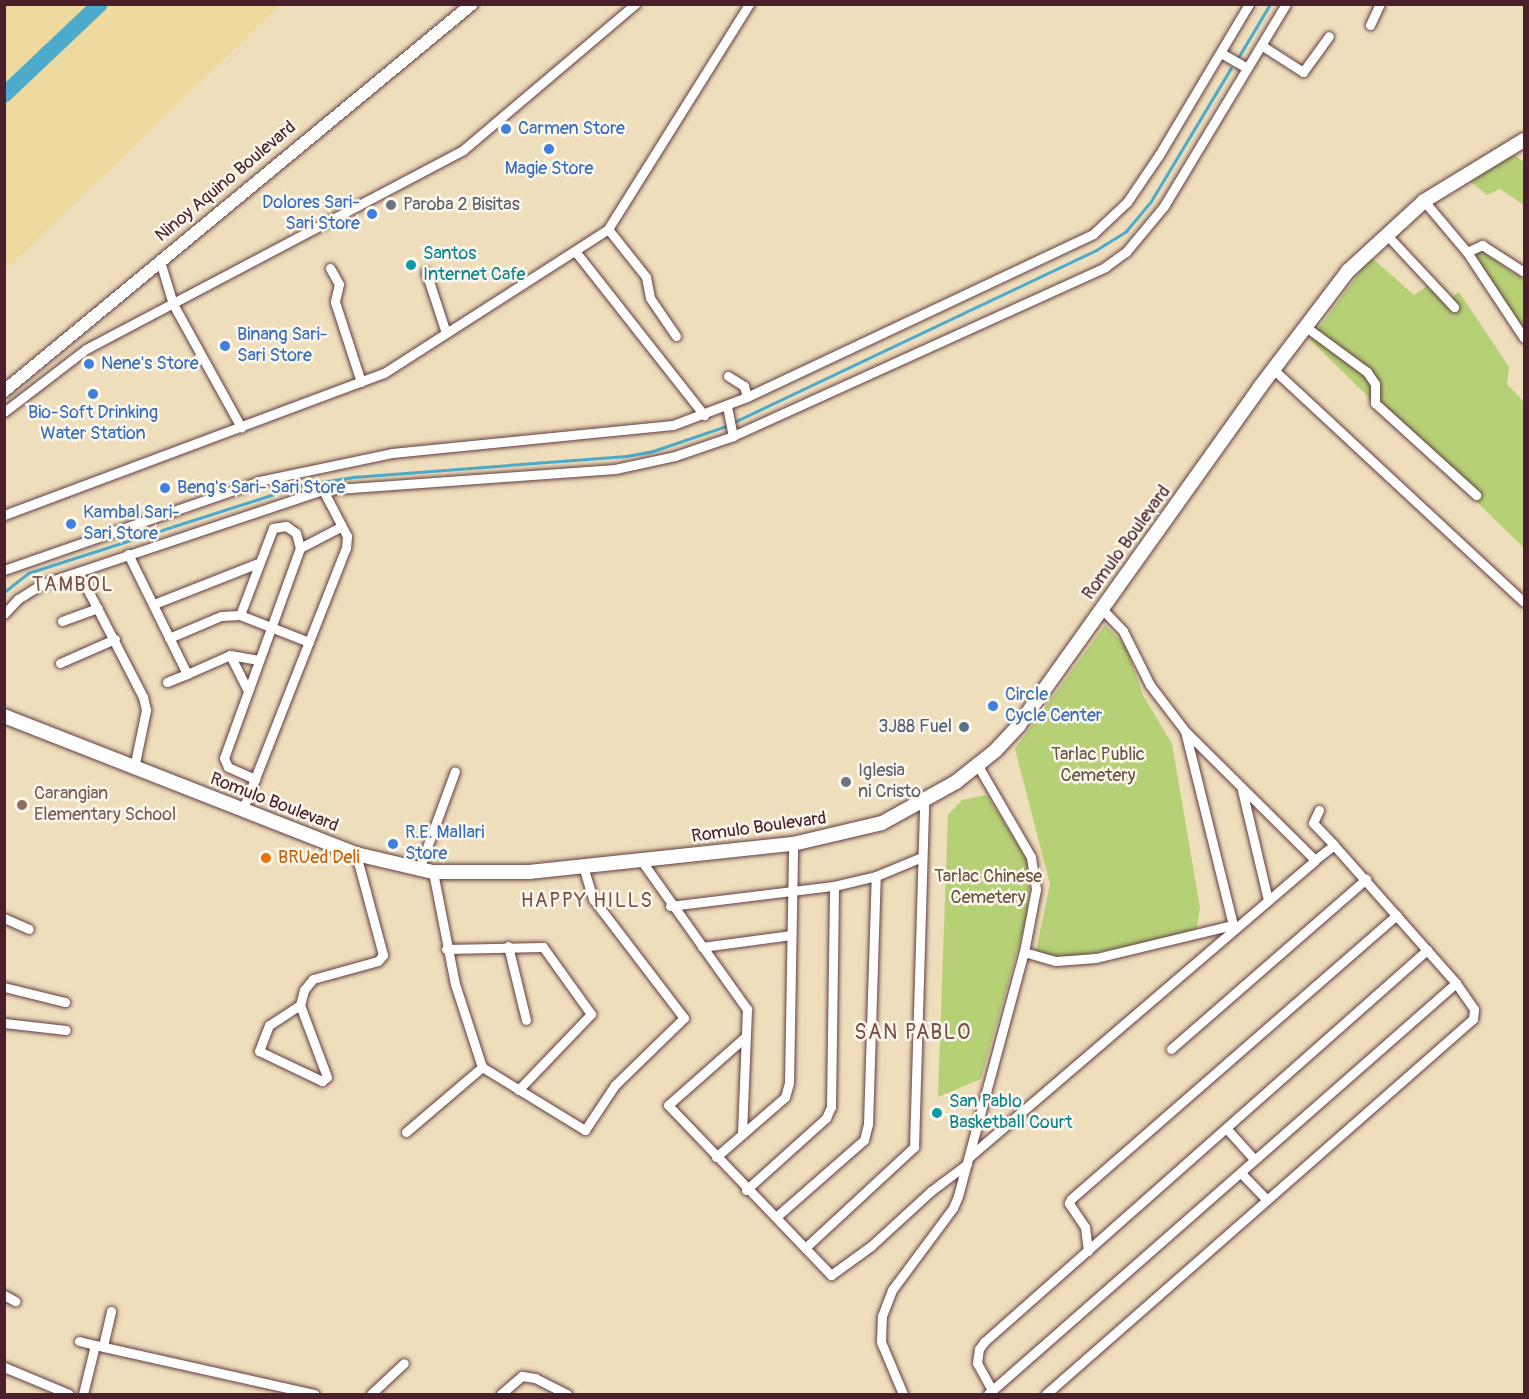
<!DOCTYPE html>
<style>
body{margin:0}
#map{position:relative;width:1529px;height:1399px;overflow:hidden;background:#eedebc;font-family:Pangolin,sans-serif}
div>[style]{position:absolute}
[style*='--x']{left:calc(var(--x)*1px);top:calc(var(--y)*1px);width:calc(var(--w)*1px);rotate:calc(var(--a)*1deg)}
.green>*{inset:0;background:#b6d076}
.sand>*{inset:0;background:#eeda9e}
.stream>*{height:3px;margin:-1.5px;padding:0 1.5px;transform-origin:1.5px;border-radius:1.5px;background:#4cabcb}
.river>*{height:16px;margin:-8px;padding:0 8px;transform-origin:8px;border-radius:8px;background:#4cabcb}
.roads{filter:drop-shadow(0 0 2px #633c41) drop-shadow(0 0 2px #633c41)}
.minor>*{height:9px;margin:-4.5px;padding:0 4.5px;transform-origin:4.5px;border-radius:4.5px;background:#fff}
.major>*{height:12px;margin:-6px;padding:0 6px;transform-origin:6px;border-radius:6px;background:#fff}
.highway>*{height:14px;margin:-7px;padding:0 7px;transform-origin:7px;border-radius:7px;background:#fff}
.dots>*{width:16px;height:16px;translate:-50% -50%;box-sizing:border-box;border:3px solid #fbf7ec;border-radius:50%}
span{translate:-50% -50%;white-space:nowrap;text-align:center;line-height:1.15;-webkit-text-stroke:5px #fbf7ec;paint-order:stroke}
.shop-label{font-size:18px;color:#366cbe}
.left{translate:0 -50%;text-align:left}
.right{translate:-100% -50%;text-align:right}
.street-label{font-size:18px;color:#4a1f2b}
.worship-label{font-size:18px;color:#5b616d}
.culture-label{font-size:18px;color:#0d838f}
.service-label{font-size:18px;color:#4e5e75}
.park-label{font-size:18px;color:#6a5442}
.education-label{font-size:18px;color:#785e54}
.food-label{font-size:18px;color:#c56008}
.neighbourhood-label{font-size:20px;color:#7a5046;letter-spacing:1.5px}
.quarter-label{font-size:21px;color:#7a5046;letter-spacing:1.5px}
.frame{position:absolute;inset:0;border:6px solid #4a1f2b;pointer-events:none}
</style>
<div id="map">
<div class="green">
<i style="clip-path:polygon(1514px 155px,1524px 162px,1524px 205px,1500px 189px,1487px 195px,1467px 179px)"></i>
<i style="clip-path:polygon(1478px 249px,1524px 280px,1524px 332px,1476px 258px)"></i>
<i style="clip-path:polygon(1371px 257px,1414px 295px,1430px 284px,1444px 302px,1459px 292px,1509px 367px,1507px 384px,1524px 402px,1524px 548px,1310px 340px)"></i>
<i style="clip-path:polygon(1105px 625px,1126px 646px,1143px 695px,1172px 744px,1200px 908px,1196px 932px,1054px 961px,1035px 956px,1050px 884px,1015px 749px)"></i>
<i style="clip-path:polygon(987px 795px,1030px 863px,1028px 913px,981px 1079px,938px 1097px,948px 815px,962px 800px)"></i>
</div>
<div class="sand">
<i style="clip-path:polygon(5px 4px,280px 4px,280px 5px,5px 271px)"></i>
</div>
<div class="stream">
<i style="--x:1239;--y:56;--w:61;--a:-59.2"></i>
<i style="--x:734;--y:422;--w:401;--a:-25.4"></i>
<i style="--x:1096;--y:250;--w:36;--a:-32"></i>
<i style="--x:1126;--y:231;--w:39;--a:-50"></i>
<i style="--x:1151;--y:201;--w:155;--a:-59"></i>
<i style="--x:4;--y:592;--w:31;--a:-38"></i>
<i style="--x:28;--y:573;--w:288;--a:-17.8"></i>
<i style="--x:302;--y:485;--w:52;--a:-8.9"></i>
<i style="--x:353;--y:477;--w:274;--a:-4.4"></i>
<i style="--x:626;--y:456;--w:27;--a:-10"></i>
<i style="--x:653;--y:451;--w:77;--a:-18.9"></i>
</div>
<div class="river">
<i style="--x:4;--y:95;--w:132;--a:-43.5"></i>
</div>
<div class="roads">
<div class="minor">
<i style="--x:1370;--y:25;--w:23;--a:-65"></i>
<i style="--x:1261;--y:45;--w:50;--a:32.7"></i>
<i style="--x:1303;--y:72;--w:44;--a:-54.2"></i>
<i style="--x:1221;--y:53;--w:30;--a:30"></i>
<i style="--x:1424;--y:201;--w:67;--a:49.9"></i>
<i style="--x:1467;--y:252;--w:103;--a:56.5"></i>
<i style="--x:608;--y:229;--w:61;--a:51.6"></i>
<i style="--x:646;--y:277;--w:21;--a:79"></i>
<i style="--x:650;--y:298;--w:46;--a:55.6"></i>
<i style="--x:1386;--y:234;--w:100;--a:47"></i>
<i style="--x:575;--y:251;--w:209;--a:51.8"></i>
<i style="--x:1467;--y:252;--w:17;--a:-25"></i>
<i style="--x:1482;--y:245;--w:50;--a:32.7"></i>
<i style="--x:160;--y:261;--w:45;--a:73.2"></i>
<i style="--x:173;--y:304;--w:141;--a:61.1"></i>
<i style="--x:330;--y:268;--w:18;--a:61"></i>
<i style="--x:339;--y:284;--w:18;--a:103"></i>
<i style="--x:335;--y:302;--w:84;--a:72"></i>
<i style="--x:426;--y:272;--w:64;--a:71.8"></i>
<i style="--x:1306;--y:327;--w:76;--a:36.4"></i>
<i style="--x:1367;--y:372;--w:14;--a:56"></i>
<i style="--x:1375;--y:384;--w:19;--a:90"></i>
<i style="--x:1375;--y:403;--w:137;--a:42.3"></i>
<i style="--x:1273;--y:369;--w:342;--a:42.9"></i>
<i style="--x:728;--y:376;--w:19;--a:32"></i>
<i style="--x:744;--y:386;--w:11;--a:75"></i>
<i style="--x:727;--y:406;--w:31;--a:79"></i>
<i style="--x:4;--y:412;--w:103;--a:-37.5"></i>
<i style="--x:86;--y:349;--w:426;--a:-27.8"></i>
<i style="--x:463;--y:150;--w:226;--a:-40.3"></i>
<i style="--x:4;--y:515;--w:406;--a:-20.5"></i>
<i style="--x:384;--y:373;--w:266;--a:-32.7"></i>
<i style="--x:608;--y:229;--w:266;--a:-57.9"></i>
<i style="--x:300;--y:548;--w:47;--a:-27.6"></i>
<i style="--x:128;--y:554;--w:134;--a:63.8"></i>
<i style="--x:187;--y:674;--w:47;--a:-23.8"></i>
<i style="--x:230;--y:655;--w:29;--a:10"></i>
<i style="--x:4;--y:570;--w:270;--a:-19.2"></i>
<i style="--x:259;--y:481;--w:136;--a:-11.9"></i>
<i style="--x:392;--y:453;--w:282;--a:-5.7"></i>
<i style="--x:673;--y:425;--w:79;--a:-20.7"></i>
<i style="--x:747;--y:397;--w:382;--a:-25.2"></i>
<i style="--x:1093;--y:234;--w:47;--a:-43.3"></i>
<i style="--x:1127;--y:202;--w:57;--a:-55.8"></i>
<i style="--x:1159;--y:155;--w:176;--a:-59.2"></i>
<i style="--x:79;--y:573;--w:140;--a:62.7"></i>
<i style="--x:143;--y:697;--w:13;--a:77"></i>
<i style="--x:146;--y:710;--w:59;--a:101.7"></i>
<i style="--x:154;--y:604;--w:112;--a:-21.5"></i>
<i style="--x:1102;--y:609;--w:30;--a:46"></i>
<i style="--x:1123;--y:631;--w:60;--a:63.4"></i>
<i style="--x:1150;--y:685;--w:58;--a:52.7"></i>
<i style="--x:1185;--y:731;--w:204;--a:76.1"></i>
<i style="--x:4;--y:614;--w:21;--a:-47"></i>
<i style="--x:18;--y:599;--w:28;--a:-32"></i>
<i style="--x:42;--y:584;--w:296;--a:-18.5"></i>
<i style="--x:323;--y:490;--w:293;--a:-4.1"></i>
<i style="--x:615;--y:469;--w:61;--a:-12.2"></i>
<i style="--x:675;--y:456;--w:61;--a:-19"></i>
<i style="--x:733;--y:436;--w:409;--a:-24.4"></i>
<i style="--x:1105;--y:267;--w:26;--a:-36"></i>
<i style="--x:1126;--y:252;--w:60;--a:-50.4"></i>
<i style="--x:1164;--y:206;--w:236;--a:-58.9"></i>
<i style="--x:240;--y:615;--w:93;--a:-69.2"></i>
<i style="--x:273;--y:528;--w:13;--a:-9"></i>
<i style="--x:286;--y:526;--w:12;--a:35"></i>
<i style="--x:296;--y:533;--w:16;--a:75"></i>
<i style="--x:300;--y:548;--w:223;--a:109.9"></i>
<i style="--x:224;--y:758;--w:10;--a:66"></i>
<i style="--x:228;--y:767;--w:30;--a:24"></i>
<i style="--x:62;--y:621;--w:38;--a:-20"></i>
<i style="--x:169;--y:638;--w:56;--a:-22.9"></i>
<i style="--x:221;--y:616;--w:19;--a:-3"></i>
<i style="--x:240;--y:615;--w:74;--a:21.4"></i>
<i style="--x:230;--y:655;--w:40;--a:63.4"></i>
<i style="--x:60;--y:663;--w:60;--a:-23.6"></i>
<i style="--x:167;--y:682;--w:22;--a:-22"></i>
<i style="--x:1242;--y:790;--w:113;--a:76.7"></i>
<i style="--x:243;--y:809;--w:281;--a:-68.5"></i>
<i style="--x:346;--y:548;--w:12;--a:-85"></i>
<i style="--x:347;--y:536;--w:52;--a:-117.6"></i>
<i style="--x:1319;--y:810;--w:14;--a:115"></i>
<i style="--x:1313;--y:823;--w:30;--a:46"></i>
<i style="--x:641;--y:860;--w:183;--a:54.6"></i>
<i style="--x:747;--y:1009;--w:125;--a:92.3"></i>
<i style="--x:419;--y:869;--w:104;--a:-69.8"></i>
<i style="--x:433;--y:872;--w:114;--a:78.9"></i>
<i style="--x:455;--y:984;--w:87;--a:72"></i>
<i style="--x:482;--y:1067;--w:121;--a:31.5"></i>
<i style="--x:585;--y:1130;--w:54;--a:-56.3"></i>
<i style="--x:615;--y:1085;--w:96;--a:-44.2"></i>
<i style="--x:684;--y:1018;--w:150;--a:-127.4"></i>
<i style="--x:593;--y:899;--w:34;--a:-107"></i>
<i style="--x:670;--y:906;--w:165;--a:-7"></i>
<i style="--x:834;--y:886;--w:43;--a:-13.4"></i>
<i style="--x:876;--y:876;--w:50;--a:-22.4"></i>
<i style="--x:4;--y:918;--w:27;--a:24"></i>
<i style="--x:508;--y:946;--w:76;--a:76.3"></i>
<i style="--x:702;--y:947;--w:90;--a:-7.7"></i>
<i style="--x:446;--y:949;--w:97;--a:-1.2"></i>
<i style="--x:543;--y:947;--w:82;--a:54.4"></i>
<i style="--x:591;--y:1014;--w:105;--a:133.8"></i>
<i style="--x:1024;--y:952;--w:33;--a:16"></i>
<i style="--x:1056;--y:961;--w:40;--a:-4.3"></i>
<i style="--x:1096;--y:958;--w:140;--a:-13.6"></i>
<i style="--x:4;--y:987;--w:63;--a:13.8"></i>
<i style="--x:300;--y:1005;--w:37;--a:147"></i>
<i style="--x:269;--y:1025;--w:28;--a:111"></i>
<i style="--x:259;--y:1051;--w:70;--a:25.5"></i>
<i style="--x:322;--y:1081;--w:6;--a:-39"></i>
<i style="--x:327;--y:1077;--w:77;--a:-110.6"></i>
<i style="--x:300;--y:1005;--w:16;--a:-75"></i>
<i style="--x:304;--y:990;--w:14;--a:-51"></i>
<i style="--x:313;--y:979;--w:67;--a:-15.5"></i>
<i style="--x:378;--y:961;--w:8;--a:-50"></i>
<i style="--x:383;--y:955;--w:105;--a:-105"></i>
<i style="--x:4;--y:1023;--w:62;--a:6.4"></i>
<i style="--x:744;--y:1038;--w:101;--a:138.6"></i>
<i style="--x:668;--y:1105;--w:236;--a:46.2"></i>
<i style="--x:831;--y:1275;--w:49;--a:-35.9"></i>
<i style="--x:871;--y:1246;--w:81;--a:-42.5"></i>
<i style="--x:931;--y:1191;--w:45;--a:-36.9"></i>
<i style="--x:1171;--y:1049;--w:259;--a:-41.1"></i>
<i style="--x:1226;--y:1128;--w:42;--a:47.9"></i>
<i style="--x:406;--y:1132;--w:100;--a:-40.5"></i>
<i style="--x:716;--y:1157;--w:91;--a:-41"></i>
<i style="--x:785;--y:1097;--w:15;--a:-74"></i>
<i style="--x:789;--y:1083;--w:239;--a:-89"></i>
<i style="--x:969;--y:1157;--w:456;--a:-40.6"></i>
<i style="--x:1315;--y:860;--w:183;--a:-135.2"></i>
<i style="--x:1241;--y:1173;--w:37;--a:46"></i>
<i style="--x:746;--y:1190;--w:108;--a:-42"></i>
<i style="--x:826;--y:1118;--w:12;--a:-66"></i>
<i style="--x:831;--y:1107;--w:221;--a:-89.2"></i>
<i style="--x:776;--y:1217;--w:117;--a:-41.2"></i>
<i style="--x:864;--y:1140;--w:16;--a:-76"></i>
<i style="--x:868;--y:1124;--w:248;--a:-88.2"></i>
<i style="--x:805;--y:1248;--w:149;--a:-42.8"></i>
<i style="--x:914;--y:1147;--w:345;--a:-88.3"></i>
<i style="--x:1088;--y:1251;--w:24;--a:-97"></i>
<i style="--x:1085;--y:1227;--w:29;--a:-124"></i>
<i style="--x:1069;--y:1203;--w:4;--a:-63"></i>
<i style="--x:1071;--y:1199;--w:432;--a:-41.1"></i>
<i style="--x:4;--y:1295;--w:13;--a:29"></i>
<i style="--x:79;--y:1341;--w:16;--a:14"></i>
<i style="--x:103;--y:1346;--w:36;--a:-77"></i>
<i style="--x:4;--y:1367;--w:70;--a:22.6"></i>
<i style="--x:992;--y:1390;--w:31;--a:-119"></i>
<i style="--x:977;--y:1363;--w:14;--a:-82"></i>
<i style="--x:979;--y:1349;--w:9;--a:-54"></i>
<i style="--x:984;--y:1342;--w:592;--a:-41.5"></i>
<i style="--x:83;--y:1394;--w:50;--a:-76.2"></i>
<i style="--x:95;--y:1345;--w:225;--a:12.6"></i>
<i style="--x:371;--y:1394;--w:45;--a:-43.2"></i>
<i style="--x:501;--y:1394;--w:28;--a:-41"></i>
<i style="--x:522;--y:1376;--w:13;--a:9"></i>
<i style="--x:535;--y:1378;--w:36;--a:27"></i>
<i style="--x:903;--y:1394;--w:56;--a:-112.9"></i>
<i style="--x:881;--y:1342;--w:26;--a:-88"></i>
<i style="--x:882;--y:1316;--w:28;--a:-69"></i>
<i style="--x:892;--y:1290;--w:102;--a:-53.4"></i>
<i style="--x:953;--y:1208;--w:13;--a:-67"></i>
<i style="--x:958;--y:1196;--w:253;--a:-74.9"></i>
<i style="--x:1024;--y:952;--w:64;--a:-79.2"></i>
<i style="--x:1036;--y:889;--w:32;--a:-99"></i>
<i style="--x:1031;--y:857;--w:105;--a:-120.2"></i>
<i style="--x:988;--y:1394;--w:623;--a:-41.29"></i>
<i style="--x:1456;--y:983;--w:184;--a:-131.5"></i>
<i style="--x:1334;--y:845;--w:24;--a:142"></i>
<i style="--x:1046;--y:1394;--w:568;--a:-41.29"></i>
<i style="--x:1473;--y:1019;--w:10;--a:-84"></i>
<i style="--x:1474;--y:1009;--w:32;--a:-125"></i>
</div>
<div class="major">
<i style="--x:4;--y:391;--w:607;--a:-39.59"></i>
</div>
<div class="highway">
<i style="--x:4;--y:716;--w:378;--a:21.4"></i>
<i style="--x:356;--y:854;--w:79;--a:13.2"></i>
<i style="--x:433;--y:872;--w:96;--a:0"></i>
<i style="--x:529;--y:872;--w:265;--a:-6.1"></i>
<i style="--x:793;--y:844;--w:91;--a:-13.3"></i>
<i style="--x:882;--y:823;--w:85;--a:-29"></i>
<i style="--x:956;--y:782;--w:50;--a:-38.5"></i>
<i style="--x:995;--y:751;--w:35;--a:-47"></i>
<i style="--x:1019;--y:725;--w:415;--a:-54.5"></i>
<i style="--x:1260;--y:387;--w:146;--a:-52.8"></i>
<i style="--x:1348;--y:271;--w:103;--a:-42.6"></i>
<i style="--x:1424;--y:201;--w:117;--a:-31.4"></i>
</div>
</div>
<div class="dots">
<i style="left:506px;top:129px;background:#3f7fe0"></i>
<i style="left:549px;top:149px;background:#3f7fe0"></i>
<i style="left:391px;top:205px;background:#6b7280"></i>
<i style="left:372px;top:214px;background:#3f7fe0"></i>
<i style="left:411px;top:265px;background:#0f9aa8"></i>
<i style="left:225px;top:346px;background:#3f7fe0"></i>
<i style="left:89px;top:364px;background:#3f7fe0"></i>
<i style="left:93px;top:394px;background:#3f7fe0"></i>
<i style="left:165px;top:488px;background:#3f7fe0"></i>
<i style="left:71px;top:524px;background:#3f7fe0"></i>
<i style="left:993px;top:706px;background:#3f7fe0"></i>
<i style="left:964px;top:727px;background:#5c6f8a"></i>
<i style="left:846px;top:782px;background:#6b7280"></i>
<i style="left:22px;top:805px;background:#8d6e63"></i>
<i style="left:393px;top:844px;background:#3f7fe0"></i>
<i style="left:266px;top:858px;background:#e8710a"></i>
<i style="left:937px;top:1113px;background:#0f9aa8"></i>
</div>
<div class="shop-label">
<span class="left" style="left:518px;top:129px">Carmen Store</span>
<span style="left:549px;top:169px">Magie Store</span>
<span class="right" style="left:360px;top:214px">Dolores Sari-<br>Sari Store</span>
<span class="left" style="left:237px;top:346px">Binang Sari-<br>Sari Store</span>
<span class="left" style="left:101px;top:364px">Nene's Store</span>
<span style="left:93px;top:424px">Bio-Soft Drinking<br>Water Station</span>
<span class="left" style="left:177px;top:488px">Beng's Sari- Sari Store</span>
<span class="left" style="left:83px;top:524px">Kambal Sari-<br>Sari Store</span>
<span class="left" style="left:1005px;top:706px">Circle<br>Cycle Center</span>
<span class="left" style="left:405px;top:844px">R.E. Mallari<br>Store</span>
</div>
<div class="street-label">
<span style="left:226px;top:182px;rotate:-40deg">Ninoy Aquino Boulevard</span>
<span style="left:1127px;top:543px;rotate:-54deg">Romulo Boulevard</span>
<span style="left:274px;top:803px;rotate:21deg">Romulo Boulevard</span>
<span style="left:759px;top:828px;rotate:-8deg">Romulo Boulevard</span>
</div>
<div class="worship-label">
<span class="left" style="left:403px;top:205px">Paroba 2 Bisitas</span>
<span class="left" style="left:858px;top:782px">Iglesia<br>ni Cristo</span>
</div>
<div class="culture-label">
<span class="left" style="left:423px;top:265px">Santos<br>Internet Cafe</span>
<span class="left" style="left:949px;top:1113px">San Pablo<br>Basketball Court</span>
</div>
<div class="service-label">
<span class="right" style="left:952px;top:727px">3J88 Fuel</span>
</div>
<div class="park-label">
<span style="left:1098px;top:766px">Tarlac Public<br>Cemetery</span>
<span style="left:988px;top:888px">Tarlac Chinese<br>Cemetery</span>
</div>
<div class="education-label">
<span class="left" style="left:34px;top:805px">Carangian<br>Elementary School</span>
</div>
<div class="food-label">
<span class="left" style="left:278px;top:858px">BRUed Deli</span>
</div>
<div class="neighbourhood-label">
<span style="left:73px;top:584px">TAMBOL</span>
<span style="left:587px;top:900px">HAPPY HILLS</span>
</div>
<div class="quarter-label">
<span style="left:913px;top:1033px">SAN PABLO</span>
</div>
<div class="frame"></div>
</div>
